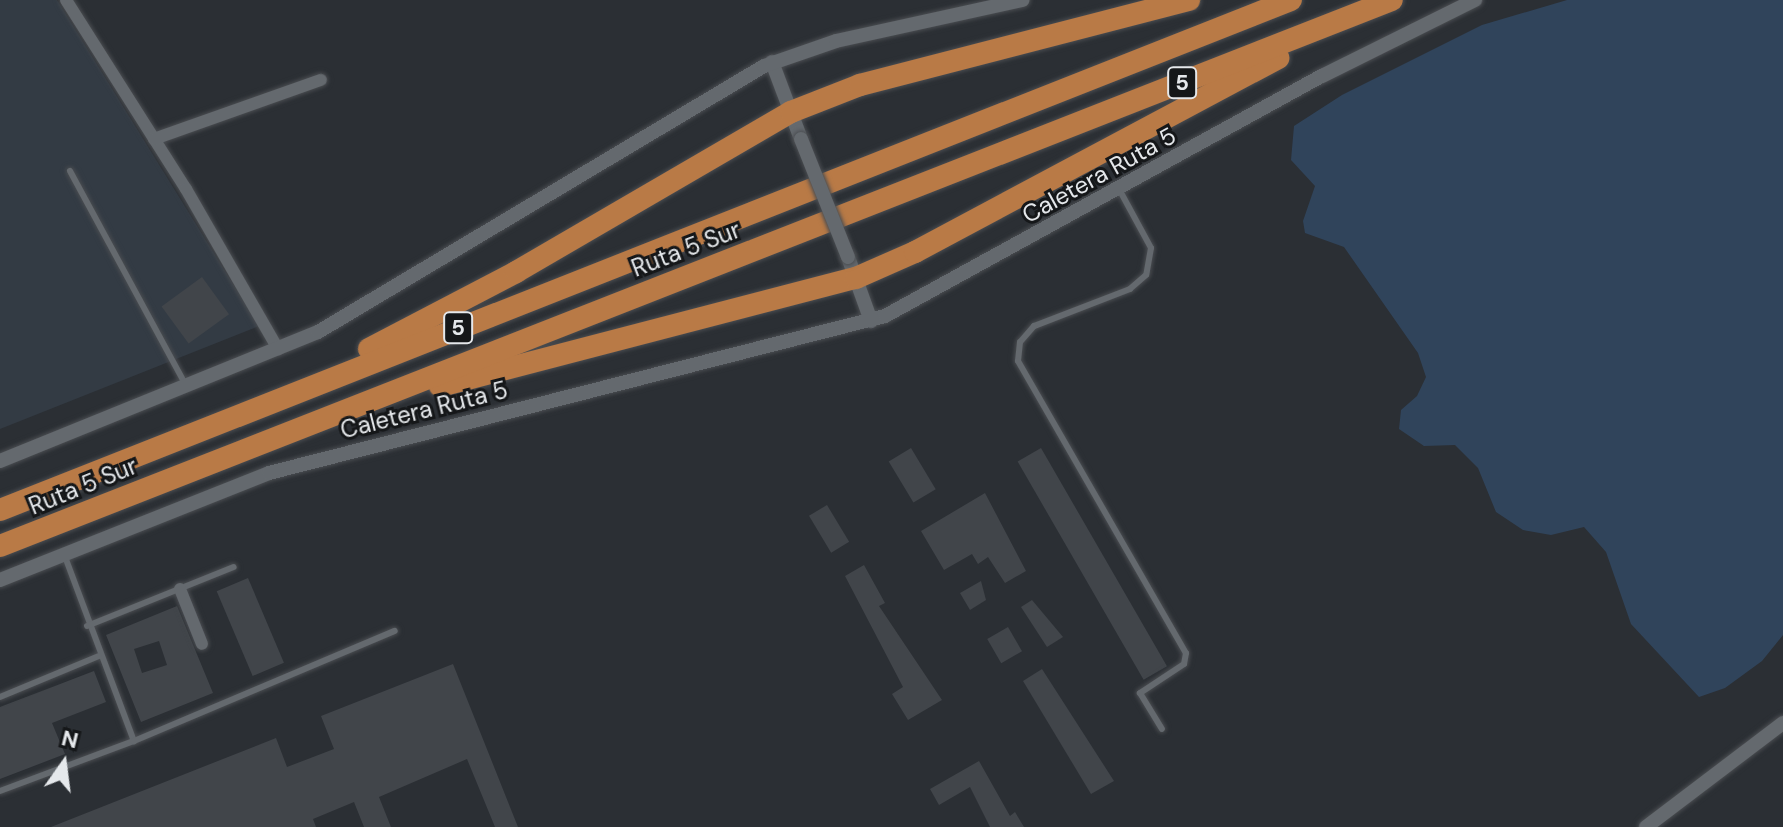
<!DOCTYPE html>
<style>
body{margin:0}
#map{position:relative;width:1783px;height:827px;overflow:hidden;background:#2b2f34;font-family:"DM Sans",sans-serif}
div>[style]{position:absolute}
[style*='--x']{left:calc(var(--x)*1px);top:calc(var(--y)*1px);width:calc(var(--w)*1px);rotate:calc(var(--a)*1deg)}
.built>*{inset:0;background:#333b44}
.green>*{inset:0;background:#30445b}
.building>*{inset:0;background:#41454a;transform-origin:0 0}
.roads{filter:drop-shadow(0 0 2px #4a4d51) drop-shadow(0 0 2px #4a4d51)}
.service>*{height:6px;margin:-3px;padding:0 3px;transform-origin:3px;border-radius:3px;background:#64696e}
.minor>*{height:12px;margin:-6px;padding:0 6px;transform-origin:6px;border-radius:6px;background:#64696e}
.tertiary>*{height:14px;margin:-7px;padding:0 7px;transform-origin:7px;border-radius:7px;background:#64696e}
.motorway>*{height:22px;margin:-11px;padding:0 11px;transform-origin:11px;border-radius:11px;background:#b97a46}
.bridges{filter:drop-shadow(0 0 2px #4a4d51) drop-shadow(0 0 2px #4a4d51)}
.tertiary-bridge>*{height:14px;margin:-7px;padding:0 7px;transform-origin:7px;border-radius:7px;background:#64696e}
span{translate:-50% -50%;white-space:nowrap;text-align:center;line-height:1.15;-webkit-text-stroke:6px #151719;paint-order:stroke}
.shield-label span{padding:2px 6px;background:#151719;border:2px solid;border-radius:6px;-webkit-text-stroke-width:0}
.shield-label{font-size:22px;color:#e5e8eb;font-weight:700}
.street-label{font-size:24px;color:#e5e8eb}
.north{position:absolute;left:24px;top:723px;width:80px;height:80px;-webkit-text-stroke:6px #151719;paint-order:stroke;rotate:14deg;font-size:22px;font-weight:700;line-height:32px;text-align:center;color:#e5e8eb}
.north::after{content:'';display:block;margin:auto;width:28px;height:36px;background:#e5e8eb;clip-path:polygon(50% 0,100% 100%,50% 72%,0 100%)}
</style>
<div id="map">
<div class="built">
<i style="clip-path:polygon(0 0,57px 0,259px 326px,0 429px)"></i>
</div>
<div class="green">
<i style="clip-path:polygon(1567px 0,1783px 0,1783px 635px,1762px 661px,1725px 688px,1699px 697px,1631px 624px,1606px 552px,1584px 527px,1551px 535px,1523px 530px,1496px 512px,1478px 468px,1455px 445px,1424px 446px,1399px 429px,1401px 410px,1417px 396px,1426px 377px,1418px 353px,1344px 247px,1305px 233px,1303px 221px,1315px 186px,1291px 160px,1294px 126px,1342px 95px,1482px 25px)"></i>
</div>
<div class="building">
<i style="left:202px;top:277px;width:46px;height:50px;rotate:54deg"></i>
<i style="left:911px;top:448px;width:48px;height:26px;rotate:59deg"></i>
<i style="left:1041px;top:448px;width:252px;height:27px;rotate:60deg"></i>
<i style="clip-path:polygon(985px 493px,1026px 571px,1005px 583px,988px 557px,978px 564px,972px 554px,944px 570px,921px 531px)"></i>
<i style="left:827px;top:505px;width:43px;height:21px;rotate:59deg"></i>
<i style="clip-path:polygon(864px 565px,885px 603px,879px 606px,942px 700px,908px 720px,892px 694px,903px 687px,845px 576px)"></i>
<i style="left:248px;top:578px;width:92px;height:34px;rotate:67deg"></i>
<i style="clip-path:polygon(981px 581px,986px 600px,970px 610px,960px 593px)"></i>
<i style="clip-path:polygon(1032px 600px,1063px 637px,1047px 647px,1021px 607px)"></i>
<i style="clip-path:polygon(evenodd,177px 606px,213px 693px,141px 722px,106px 635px,177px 606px,159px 641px,167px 665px,142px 673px,134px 649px,159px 641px)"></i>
<i style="left:1008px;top:627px;width:28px;height:24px;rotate:60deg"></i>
<i style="clip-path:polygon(453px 664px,518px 827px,495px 827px,467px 759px,379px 797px,391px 827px,364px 827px,354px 802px,313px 819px,316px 827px,51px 827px,276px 738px,287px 767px,334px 749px,321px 716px)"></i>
<i style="clip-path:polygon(1042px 669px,1114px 781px,1091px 794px,1023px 681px)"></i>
<i style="clip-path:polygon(94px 671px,106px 702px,52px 723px,65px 754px,0 779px,0 707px)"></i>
<i style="clip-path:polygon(979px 761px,1010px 816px,1015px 812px,1024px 827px,990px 827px,970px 787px,939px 805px,930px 789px)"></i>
</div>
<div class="roads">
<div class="service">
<i style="--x:70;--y:171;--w:242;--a:61.6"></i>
<i style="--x:1119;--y:189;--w:67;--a:61.5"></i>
<i style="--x:1151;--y:248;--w:27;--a:100"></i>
<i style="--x:1146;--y:275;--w:21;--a:139"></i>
<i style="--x:1130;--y:289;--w:103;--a:158.9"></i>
<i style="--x:1034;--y:326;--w:21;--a:131"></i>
<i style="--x:1020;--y:342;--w:19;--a:96"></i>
<i style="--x:1018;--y:361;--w:337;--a:60.1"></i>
<i style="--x:1186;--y:653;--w:11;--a:100"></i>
<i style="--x:1184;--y:664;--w:53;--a:146.6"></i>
<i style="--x:1140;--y:693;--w:42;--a:58.6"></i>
<i style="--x:64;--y:554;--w:200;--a:69.5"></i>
<i style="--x:87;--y:626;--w:158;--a:-21.9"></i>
<i style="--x:0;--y:697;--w:107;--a:-22.5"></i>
<i style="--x:0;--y:791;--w:143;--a:-20.5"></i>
<i style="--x:134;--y:741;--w:283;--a:-22.9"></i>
</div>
<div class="minor">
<i style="--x:66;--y:0;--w:224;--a:57.6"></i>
<i style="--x:186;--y:189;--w:185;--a:60.1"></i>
<i style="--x:154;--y:139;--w:177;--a:-19.5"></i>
<i style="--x:180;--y:589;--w:59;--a:68.2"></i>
</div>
<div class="tertiary">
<i style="--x:772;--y:62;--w:82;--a:69.4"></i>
<i style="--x:848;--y:257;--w:68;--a:70.2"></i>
<i style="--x:0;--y:461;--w:343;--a:-22.1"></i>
<i style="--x:318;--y:332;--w:519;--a:-30.81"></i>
<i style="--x:764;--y:66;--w:76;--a:-19.1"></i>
<i style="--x:836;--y:41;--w:191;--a:-12.4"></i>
<i style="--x:0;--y:580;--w:289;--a:-21.7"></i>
<i style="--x:269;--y:473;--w:636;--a:-14.3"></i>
<i style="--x:885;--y:316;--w:499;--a:-28.8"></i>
<i style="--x:1322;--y:76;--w:171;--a:-26.4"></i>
<i style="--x:1646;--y:827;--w:172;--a:-37.2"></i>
</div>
<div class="motorway">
<i style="--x:369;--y:349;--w:166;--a:-27.6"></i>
<i style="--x:516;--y:272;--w:318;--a:-30.2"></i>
<i style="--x:791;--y:112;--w:74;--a:-21.4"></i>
<i style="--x:860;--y:85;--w:340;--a:-14.5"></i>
<i style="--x:440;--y:386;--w:430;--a:-14.6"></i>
<i style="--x:856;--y:278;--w:64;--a:-23.8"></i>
<i style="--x:915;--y:252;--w:412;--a:-28.1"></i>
<i style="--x:0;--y:510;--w:1388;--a:-21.56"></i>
<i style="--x:0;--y:546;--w:1495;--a:-21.42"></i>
</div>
</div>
<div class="bridges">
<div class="tertiary-bridge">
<i style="--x:801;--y:139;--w:127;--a:68.3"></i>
</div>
</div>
<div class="shield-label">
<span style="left:1182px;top:83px">5</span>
<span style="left:458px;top:328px">5</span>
</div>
<div class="street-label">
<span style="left:1099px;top:175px;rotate:-29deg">Caletera Ruta 5</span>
<span style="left:686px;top:249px;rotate:-21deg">Ruta 5 Sur</span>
<span style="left:424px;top:410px;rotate:-14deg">Caletera Ruta 5</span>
<span style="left:83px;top:486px;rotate:-22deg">Ruta 5 Sur</span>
</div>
<div class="north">N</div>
</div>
